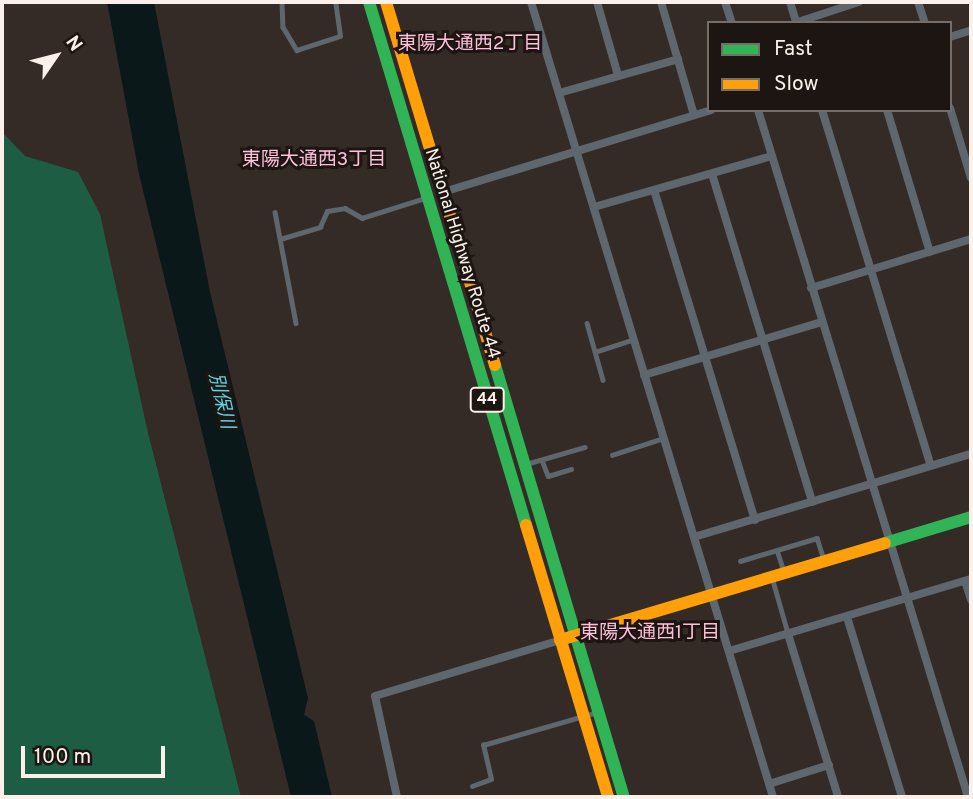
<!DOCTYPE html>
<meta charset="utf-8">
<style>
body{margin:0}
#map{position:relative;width:973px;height:799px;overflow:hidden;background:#342b27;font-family:Overpass,"Noto Sans JP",sans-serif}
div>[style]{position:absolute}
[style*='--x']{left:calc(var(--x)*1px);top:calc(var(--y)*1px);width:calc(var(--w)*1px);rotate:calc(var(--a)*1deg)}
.green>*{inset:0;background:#1d5d44}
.water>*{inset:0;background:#0b181a}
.lane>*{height:4.5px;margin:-2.25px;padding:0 2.25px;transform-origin:2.25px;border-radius:2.25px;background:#5e666e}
.street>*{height:8px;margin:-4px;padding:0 4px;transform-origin:4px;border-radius:4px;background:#5e666e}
.fast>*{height:12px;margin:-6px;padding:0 6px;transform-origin:6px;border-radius:6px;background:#30b455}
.slow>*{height:12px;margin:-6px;padding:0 6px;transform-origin:6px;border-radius:6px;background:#ff9f0a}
span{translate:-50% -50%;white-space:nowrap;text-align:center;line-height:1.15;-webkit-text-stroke:6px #1c1511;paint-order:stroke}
.shield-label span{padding:2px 5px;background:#1c1511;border:2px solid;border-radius:5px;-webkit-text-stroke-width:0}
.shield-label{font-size:16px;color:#fbf0ea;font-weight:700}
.street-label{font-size:18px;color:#fbf0ea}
.neighbourhood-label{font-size:19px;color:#febfda}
.water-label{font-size:19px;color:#58d5e7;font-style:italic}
.frame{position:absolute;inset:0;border:4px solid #fbf0ea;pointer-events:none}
.legend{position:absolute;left:707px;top:21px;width:245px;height:91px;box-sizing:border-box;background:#1c1511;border:2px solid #756d68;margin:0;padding:9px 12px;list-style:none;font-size:21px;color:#fbf0ea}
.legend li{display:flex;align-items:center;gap:14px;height:35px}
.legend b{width:35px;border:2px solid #756d68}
.north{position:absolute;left:21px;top:21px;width:70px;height:70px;-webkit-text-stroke:5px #1c1511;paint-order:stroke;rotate:55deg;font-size:19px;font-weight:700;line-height:28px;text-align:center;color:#fbf0ea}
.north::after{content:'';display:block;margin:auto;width:24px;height:32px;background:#fbf0ea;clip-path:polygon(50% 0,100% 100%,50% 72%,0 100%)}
.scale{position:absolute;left:21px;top:746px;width:144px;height:32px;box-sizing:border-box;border:4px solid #fbf0ea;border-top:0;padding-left:9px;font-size:21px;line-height:24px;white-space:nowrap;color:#fbf0ea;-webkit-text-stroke:5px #1c1511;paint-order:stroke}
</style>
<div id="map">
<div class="green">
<i style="clip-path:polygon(2px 132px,25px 156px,78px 172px,100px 214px,148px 433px,241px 797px,2px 797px)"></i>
</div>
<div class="water">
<i style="clip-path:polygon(107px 2px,154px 2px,210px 292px,308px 698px,304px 715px,314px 721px,332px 797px,291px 797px,139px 174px)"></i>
</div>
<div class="lane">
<i style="--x:282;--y:2;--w:25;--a:88"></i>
<i style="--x:283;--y:27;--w:27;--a:59"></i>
<i style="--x:297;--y:50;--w:45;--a:-18"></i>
<i style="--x:340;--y:36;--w:34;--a:-98"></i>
<i style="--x:275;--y:212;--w:113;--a:79.3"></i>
<i style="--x:280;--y:239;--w:42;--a:-16.7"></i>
<i style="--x:320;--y:227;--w:17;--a:-66"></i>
<i style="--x:327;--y:211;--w:18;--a:-9"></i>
<i style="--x:345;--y:208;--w:20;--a:30"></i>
<i style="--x:362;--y:218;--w:66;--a:-17.6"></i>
<i style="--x:587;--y:323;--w:59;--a:74.3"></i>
<i style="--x:595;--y:352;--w:40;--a:-18"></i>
<i style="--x:612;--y:455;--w:55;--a:-18.1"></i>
<i style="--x:542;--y:460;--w:17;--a:69"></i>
<i style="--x:548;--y:476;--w:24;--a:-17"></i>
<i style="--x:526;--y:464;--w:61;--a:-16.1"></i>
<i style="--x:777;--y:550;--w:23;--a:72"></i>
<i style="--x:740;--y:561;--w:80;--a:-16.6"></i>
<i style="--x:817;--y:538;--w:23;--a:72"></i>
<i style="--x:772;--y:577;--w:58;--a:74.1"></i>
<i style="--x:472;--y:786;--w:20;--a:-20"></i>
<i style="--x:491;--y:779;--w:35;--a:-103"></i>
<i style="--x:483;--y:745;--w:119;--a:-16.1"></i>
</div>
<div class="street">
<i style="--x:531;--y:2;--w:831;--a:73.07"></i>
<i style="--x:597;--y:2;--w:76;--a:74"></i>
<i style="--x:661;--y:2;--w:118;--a:73.7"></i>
<i style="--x:725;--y:2;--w:22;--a:72"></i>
<i style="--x:790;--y:2;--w:21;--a:73"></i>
<i style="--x:918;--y:2;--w:22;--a:72"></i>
<i style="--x:795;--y:23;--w:67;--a:-18.2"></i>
<i style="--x:950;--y:37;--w:22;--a:-18"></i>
<i style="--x:559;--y:93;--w:124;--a:-15.9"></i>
<i style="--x:950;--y:108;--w:73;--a:73.3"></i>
<i style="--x:758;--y:110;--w:718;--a:73"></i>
<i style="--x:822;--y:110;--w:372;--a:73"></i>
<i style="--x:887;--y:110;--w:148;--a:73.2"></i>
<i style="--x:712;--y:174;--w:343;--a:73"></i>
<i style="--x:654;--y:190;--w:345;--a:73"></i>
<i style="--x:440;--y:193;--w:283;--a:-17"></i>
<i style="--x:594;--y:207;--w:185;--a:-16"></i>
<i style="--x:811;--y:288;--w:167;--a:-17"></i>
<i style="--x:644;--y:375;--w:186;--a:-16.6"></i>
<i style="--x:694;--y:537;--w:289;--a:-16.7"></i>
<i style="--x:965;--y:581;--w:20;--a:72"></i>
<i style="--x:847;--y:617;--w:188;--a:73"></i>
<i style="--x:788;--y:634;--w:170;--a:72.9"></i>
<i style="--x:729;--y:651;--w:252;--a:-16.6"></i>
<i style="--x:769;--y:784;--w:63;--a:-17.6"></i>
<i style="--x:397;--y:797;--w:103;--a:-102.3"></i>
<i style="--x:375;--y:696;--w:193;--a:-16.8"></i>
</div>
<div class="fast">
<i style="--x:369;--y:2;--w:546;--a:73.29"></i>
<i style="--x:495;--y:365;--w:451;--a:73.4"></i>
<i style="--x:885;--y:543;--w:90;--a:-16.8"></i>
</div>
<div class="slow">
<i style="--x:386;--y:2;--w:379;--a:73.3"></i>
<i style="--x:526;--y:525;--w:284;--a:73.2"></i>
<i style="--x:560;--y:640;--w:339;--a:-16.6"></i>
</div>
<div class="shield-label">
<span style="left:487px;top:400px">44</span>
</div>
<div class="street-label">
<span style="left:461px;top:254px;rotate:73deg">National Highway Route 44</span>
</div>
<div class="neighbourhood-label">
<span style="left:470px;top:45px">東陽大通西2丁目</span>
<span style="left:314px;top:161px">東陽大通西3丁目</span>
<span style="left:650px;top:634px">東陽大通西1丁目</span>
</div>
<div class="water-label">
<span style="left:220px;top:401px;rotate:77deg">別保川</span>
</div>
<div class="frame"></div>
<ul class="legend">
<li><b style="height:9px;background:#30b455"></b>Fast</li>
<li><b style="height:9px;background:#ff9f0a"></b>Slow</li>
</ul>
<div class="north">N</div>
<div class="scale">100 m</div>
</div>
